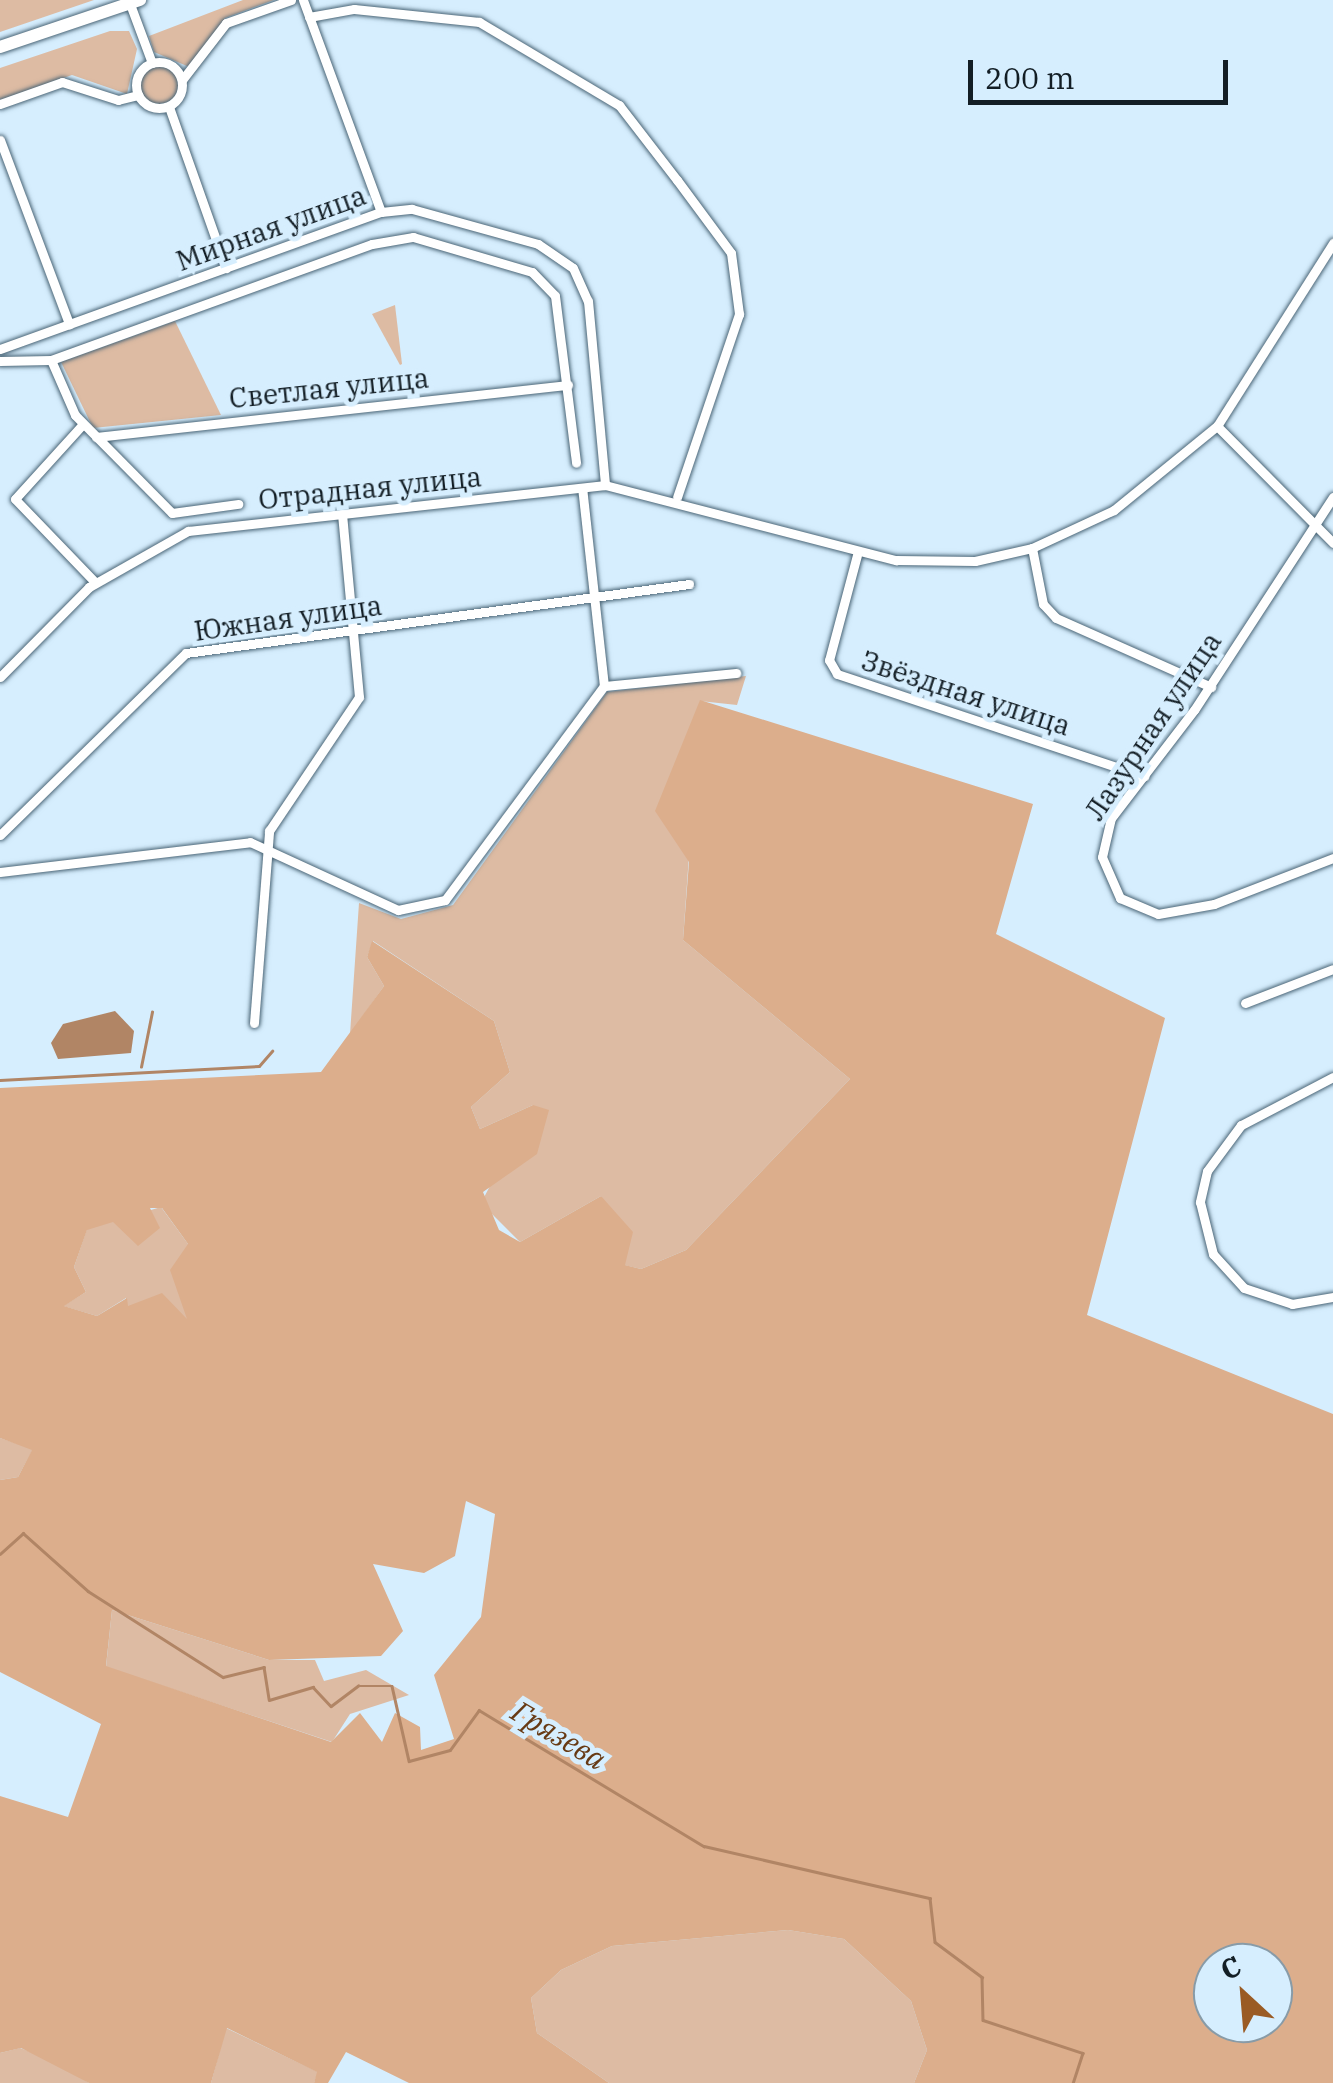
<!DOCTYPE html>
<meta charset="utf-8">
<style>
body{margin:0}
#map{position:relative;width:1333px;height:2083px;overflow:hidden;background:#d6eefe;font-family:"IBM Plex Serif",serif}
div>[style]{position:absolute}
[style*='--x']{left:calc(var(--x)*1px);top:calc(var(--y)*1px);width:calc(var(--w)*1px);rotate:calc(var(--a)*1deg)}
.green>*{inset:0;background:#ddbba3}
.round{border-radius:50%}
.forest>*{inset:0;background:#dcae8c}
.water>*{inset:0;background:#b18565}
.stream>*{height:2.5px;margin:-1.25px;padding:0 1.25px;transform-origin:1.25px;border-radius:1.25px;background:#b18565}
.roads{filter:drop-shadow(0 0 2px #4a6576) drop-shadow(0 0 2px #4a6576)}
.street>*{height:9px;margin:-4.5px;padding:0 4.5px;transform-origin:4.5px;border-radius:4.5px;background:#fff}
.street>.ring{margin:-4.5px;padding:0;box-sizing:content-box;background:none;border:9px solid #fff;border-radius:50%}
.secondary>*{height:12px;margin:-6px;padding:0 6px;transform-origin:6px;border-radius:6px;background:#fff}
span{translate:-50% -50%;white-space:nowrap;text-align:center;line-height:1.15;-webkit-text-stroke:10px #d6eefe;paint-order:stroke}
.street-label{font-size:28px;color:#131e25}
.water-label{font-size:30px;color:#673a14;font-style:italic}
.north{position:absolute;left:1193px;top:1943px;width:100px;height:100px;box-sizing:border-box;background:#d6eefe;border:2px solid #889ba7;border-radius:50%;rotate:334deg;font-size:28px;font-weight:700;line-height:40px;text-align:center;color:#131e25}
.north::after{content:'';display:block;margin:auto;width:35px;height:45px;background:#9a5b24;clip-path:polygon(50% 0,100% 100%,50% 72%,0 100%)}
.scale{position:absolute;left:968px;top:60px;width:260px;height:45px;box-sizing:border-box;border:5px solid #131e25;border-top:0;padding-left:12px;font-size:30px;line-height:35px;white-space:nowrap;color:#131e25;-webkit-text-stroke:8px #d6eefe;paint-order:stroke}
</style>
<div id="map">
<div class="green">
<i style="clip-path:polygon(0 0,94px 0,0 32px)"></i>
<i style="clip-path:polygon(243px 0,274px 0,225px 18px,194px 69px,154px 52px,149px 36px)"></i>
<i style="clip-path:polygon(110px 31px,129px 31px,137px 49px,127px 94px,72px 75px,0 100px,0 68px)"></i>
<i class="round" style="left:140px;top:66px;width:38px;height:38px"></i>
<i style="clip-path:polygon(395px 305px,402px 364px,400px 365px,372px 314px)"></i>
<i style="clip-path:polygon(175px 321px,221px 415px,93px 428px,61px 362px)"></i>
<i style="clip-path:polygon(746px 676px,737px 705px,700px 701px,683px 940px,850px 1079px,686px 1250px,641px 1269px,624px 1265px,601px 1196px,520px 1242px,481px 1203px,533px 1105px,480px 1129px,471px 1107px,510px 1072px,494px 1021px,373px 941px,367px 957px,384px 986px,350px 1034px,359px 903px,401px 919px,453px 905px,607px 692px)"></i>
<i style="clip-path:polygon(161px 1207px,188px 1244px,188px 1322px,127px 1307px,126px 1298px,97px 1316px,63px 1306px,86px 1292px,74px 1267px,87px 1229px)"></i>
<i style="clip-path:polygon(0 1438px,33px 1449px,18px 1477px,0 1480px)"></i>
<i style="clip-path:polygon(112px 1610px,269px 1660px,315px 1660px,324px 1681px,366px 1670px,409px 1695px,350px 1714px,332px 1742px,106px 1667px)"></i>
<i style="clip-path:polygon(788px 1930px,844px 1939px,911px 2001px,927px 2050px,914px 2083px,609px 2083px,537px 2033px,531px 1998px,561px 1970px,612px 1946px)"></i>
<i style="clip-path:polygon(226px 2028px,318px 2072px,314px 2083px,211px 2083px)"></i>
<i style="clip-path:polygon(20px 2048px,62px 2064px,89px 2083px,0 2083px,0 2053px)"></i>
</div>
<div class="forest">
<i style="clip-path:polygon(evenodd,700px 700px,1033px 804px,996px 934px,1165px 1018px,1087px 1315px,1333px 1414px,1333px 2083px,914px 2083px,927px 2050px,911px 2001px,844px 1939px,788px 1930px,612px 1946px,561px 1970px,531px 1998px,537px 2033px,609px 2083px,409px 2083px,346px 2052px,328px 2083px,314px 2083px,317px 2072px,227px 2028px,211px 2083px,89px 2083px,21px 2048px,0 2053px,0 1796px,68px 1817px,101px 1724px,0 1672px,0 1480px,18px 1477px,32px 1450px,0 1438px,0 1088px,321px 1072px,384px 986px,367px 957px,372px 941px,494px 1021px,510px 1072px,471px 1107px,480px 1129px,533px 1105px,549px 1110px,537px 1154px,483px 1192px,499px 1230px,520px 1242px,601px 1196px,633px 1232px,625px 1265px,641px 1269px,686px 1250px,850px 1079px,683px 940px,689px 862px,655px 811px,700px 700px,150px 1208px,162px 1208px,188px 1244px,170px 1270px,187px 1319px,162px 1293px,128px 1306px,127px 1298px,97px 1316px,64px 1306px,86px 1292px,74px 1267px,87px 1230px,113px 1222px,138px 1246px,160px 1228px,150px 1208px,700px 700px,466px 1501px,495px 1514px,481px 1617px,434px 1675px,454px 1739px,421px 1750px,420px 1727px,395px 1713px,382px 1742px,360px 1713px,331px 1742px,106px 1666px,112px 1610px,269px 1660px,381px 1656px,403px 1631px,373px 1564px,424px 1573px,455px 1556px,466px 1501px,700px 700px,1213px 1963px,1273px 1963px,1273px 2023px,1213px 2023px,1213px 1963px)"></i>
</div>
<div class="water">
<i style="clip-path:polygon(115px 1011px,134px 1031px,131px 1053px,58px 1059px,51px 1043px,63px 1024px)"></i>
</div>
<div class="stream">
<i style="--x:141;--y:1067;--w:56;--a:-78.7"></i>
<i style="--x:0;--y:1080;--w:259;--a:-3.1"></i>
<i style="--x:259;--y:1066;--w:20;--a:-49"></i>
<i style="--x:0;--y:1554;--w:31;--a:-42"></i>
<i style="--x:23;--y:1533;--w:87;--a:41.7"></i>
<i style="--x:88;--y:1591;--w:160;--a:32.5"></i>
<i style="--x:223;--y:1677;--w:42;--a:-13.7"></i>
<i style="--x:264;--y:1667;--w:33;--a:81"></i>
<i style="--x:269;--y:1700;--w:46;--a:-16.5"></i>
<i style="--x:313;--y:1687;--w:26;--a:47"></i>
<i style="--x:331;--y:1706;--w:34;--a:-37"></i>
<i style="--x:358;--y:1686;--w:34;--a:0"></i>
<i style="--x:392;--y:1686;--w:77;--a:77.2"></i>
<i style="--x:409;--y:1761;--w:42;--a:-15"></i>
<i style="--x:450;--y:1750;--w:49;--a:-54.1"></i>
<i style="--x:479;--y:1710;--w:263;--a:31.2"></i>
<i style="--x:704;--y:1846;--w:232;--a:13"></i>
<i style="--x:930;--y:1898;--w:44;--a:83.5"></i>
<i style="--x:935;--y:1942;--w:59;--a:36.7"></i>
<i style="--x:982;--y:1977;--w:43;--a:88.7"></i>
<i style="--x:983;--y:2020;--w:105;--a:18.3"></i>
<i style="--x:1083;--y:2053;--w:32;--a:108"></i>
</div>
<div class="roads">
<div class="street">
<i style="--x:303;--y:0;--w:226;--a:69.8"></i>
<i style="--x:130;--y:4;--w:63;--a:69.6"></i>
<i style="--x:309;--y:17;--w:46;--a:-10.1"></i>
<i style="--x:354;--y:9;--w:126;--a:5.9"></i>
<i style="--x:479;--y:22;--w:163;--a:30.7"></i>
<i style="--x:619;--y:105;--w:95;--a:52.3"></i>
<i style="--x:677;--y:180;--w:91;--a:53.5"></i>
<i style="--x:731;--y:253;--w:62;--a:82.5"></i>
<i style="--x:739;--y:314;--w:193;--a:108.7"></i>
<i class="ring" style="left:136px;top:62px;width:37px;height:37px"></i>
<i style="--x:182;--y:80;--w:72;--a:-52.3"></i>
<i style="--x:226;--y:23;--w:69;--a:-19.5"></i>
<i style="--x:0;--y:104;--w:66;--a:-19.5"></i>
<i style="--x:62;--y:82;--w:59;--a:17.8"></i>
<i style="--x:118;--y:100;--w:21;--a:-14"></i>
<i style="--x:169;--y:107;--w:171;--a:70.5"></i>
<i style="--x:0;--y:140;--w:197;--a:69.4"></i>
<i style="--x:0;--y:349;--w:405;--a:-19.8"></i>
<i style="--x:381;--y:212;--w:31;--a:-6"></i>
<i style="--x:412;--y:209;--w:131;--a:15.5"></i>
<i style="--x:538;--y:244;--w:42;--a:34.4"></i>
<i style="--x:573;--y:268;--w:36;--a:66"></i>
<i style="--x:588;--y:301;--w:185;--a:84.7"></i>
<i style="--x:51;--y:360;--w:60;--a:66.4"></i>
<i style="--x:75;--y:415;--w:138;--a:45.3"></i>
<i style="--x:172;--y:513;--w:67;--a:-7.8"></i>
<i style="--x:0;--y:361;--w:51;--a:-1.1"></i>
<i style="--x:51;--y:360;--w:341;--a:-19.9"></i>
<i style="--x:372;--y:244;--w:42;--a:-9.7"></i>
<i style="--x:413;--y:237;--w:124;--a:16.4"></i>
<i style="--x:532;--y:272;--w:33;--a:46"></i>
<i style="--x:555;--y:296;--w:168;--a:82.8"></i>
<i style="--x:83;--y:424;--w:101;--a:132.2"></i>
<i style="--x:15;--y:499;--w:115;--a:46.1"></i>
<i style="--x:1217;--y:426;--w:165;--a:45.2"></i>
<i style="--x:96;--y:437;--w:475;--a:-6.3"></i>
<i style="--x:1333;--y:497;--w:254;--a:123.1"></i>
<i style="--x:1194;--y:710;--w:136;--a:127.5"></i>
<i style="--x:1111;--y:818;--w:40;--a:103"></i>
<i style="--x:1102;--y:857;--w:45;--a:66.3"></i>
<i style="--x:1120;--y:898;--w:41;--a:22.8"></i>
<i style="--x:1158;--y:914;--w:57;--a:-10.1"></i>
<i style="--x:1214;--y:904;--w:128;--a:-21.1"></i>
<i style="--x:1032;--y:548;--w:57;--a:78.9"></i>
<i style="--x:1043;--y:604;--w:19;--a:47"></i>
<i style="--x:1056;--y:618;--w:170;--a:24"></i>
<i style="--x:857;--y:555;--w:109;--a:104.9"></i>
<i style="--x:829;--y:660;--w:16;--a:60"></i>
<i style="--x:837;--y:674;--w:324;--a:18.4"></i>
<i style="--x:0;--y:677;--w:127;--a:-45.3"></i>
<i style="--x:89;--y:587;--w:114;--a:-29.5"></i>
<i style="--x:188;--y:531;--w:420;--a:-6.3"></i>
<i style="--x:605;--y:485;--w:301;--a:14.5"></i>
<i style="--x:896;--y:560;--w:79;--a:0.7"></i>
<i style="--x:975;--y:561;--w:58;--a:-12.8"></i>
<i style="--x:1032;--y:548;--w:90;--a:-24.9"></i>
<i style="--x:1114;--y:510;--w:133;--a:-39.2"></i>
<i style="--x:1217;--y:426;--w:217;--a:-57.6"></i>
<i style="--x:604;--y:686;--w:133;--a:-5.6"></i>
<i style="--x:0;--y:835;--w:260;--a:-44.4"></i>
<i style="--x:186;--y:653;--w:508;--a:-7.81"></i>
<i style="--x:0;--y:872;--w:252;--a:-6.8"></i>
<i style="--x:250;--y:842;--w:163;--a:24.7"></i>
<i style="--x:398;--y:910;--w:48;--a:-12"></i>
<i style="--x:445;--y:900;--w:267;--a:-53.4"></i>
<i style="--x:604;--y:686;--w:199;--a:-96.3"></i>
<i style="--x:1245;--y:1003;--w:94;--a:-21.1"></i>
<i style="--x:254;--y:1023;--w:193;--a:-85.5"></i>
<i style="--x:269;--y:831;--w:161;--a:-56.1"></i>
<i style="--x:359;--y:697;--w:184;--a:-95.3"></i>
<i style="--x:1333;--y:1077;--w:104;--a:152.4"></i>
<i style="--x:1241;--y:1125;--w:57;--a:126.5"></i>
<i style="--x:1207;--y:1171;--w:32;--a:103"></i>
<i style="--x:1200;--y:1202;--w:54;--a:76"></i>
<i style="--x:1213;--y:1254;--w:46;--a:47.6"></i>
<i style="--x:1244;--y:1288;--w:51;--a:18.4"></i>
<i style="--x:1292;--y:1304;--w:42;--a:-9.7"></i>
</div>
<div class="secondary">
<i style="--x:0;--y:47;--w:148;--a:-18.6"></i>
</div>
</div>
<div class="street-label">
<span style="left:271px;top:228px;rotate:-20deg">Мирная улица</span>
<span style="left:329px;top:388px;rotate:-6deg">Светлая улица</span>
<span style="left:370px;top:488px;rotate:-6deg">Отрадная улица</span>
<span style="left:288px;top:618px;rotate:-8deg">Южная улица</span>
<span style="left:966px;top:693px;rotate:18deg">Звёздная улица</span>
<span style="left:1153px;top:726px;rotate:-56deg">Лазурная улица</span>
</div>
<div class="water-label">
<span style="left:559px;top:1735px;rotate:31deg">Грязева</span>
</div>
<div class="north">С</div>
<div class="scale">200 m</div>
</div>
